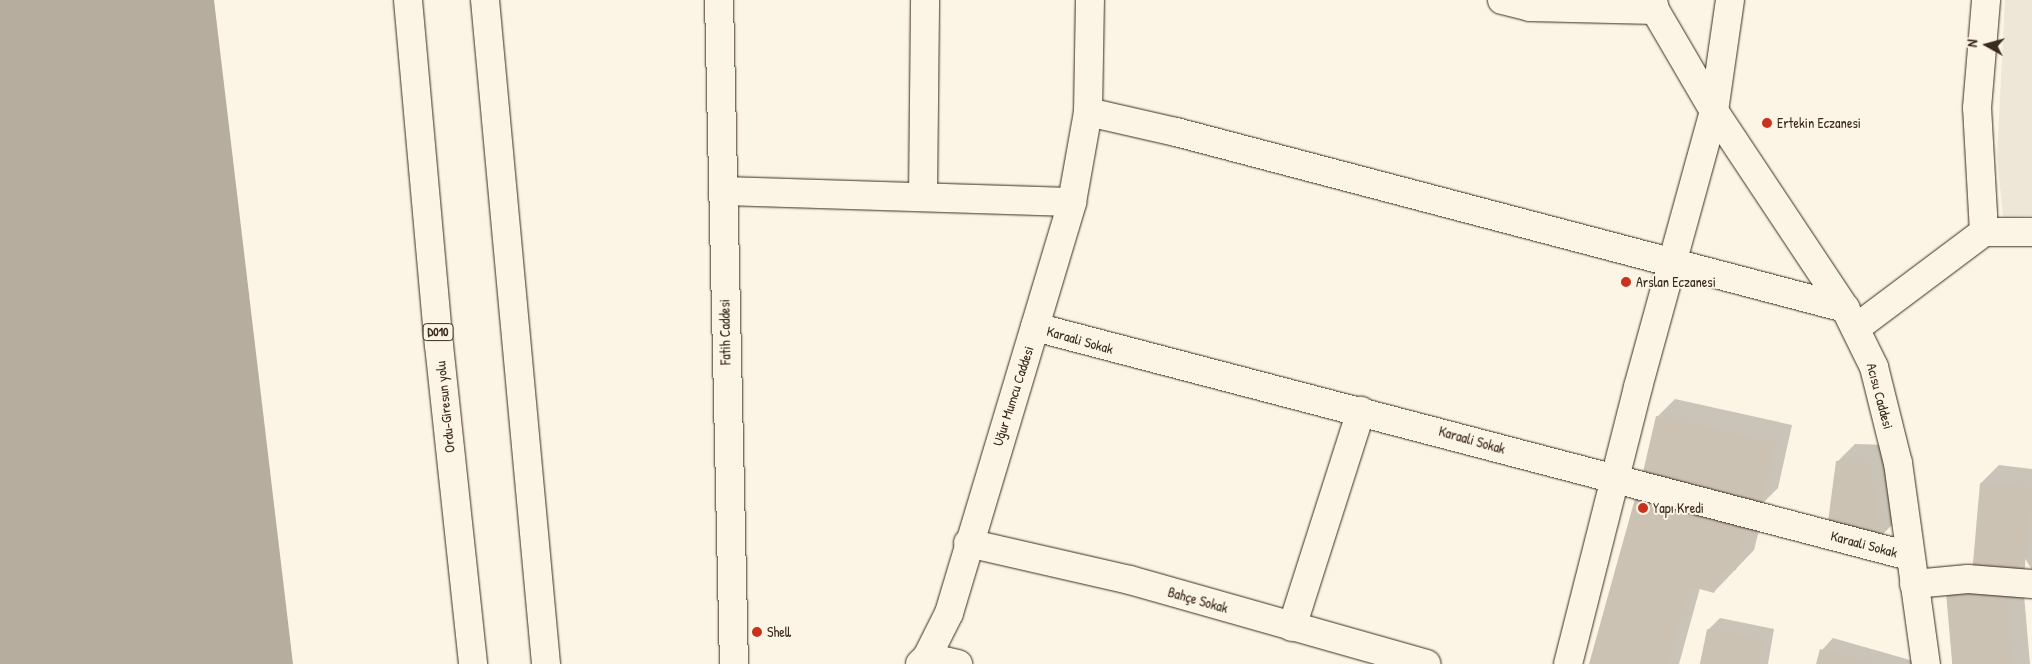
<!DOCTYPE html>
<meta charset="utf-8">
<style>
body{margin:0}
#map{position:relative;width:2032px;height:664px;overflow:hidden;background:#fcf5e5;font-family:"Patrick Hand",sans-serif}
div>[style]{position:absolute}
[style*='--x']{left:calc(var(--x)*1px);top:calc(var(--y)*1px);width:calc(var(--w)*1px);rotate:calc(var(--a)*1deg)}
.built>*{inset:0;background:#eee6d6}
.water>*{inset:0;background:#b7ad9e}
.shadow>*{inset:0;background:#0003}
.building>*{inset:0;background:#ccc2b3;transform-origin:0 0}
.roads{filter:drop-shadow(0 0 1px #3b2a1e) drop-shadow(0 0 1px #3b2a1e)}
.street>*{height:28px;margin:-14px;padding:0 14px;transform-origin:14px;border-radius:14px;background:#fcf5e5}
.secondary>*{height:28px;margin:-14px;padding:0 14px;transform-origin:14px;border-radius:14px;background:#fcf5e5}
.highway>*{height:28px;margin:-14px;padding:0 14px;transform-origin:14px;border-radius:14px;background:#fcf5e5}
.dots>*{width:14px;height:14px;translate:-50% -50%;box-sizing:border-box;border:2px solid #fcf5e5;border-radius:50%}
span{translate:-50% -50%;white-space:nowrap;text-align:center;line-height:1.15;-webkit-text-stroke:4px #fcf5e5;paint-order:stroke}
.shield-label span{padding:1px 4px;background:#fcf5e5;border:1px solid;border-radius:4px;-webkit-text-stroke-width:0}
.shield-label{font-size:12px;color:#3b2a1e;font-weight:700}
.poi-label{font-size:14px;color:#3b2a1e}
.left{translate:0 -50%;text-align:left}
.street-label{font-size:14px;color:#3b2a1e}
.north{position:absolute;left:1962px;top:20px;width:50px;height:50px;-webkit-text-stroke:4px #fcf5e5;paint-order:stroke;rotate:277deg;font-size:14px;font-weight:700;line-height:20px;text-align:center;color:#3b2a1e}
.north::after{content:'';display:block;margin:auto;width:18px;height:22px;background:#3b2a1e;clip-path:polygon(50% 0,100% 100%,50% 72%,0 100%)}
</style>
<div id="map">
<div class="built">
<i style="clip-path:polygon(2005px 0,2032px 0,2032px 216px,2003px 217px,1997px 156px)"></i>
</div>
<div class="water">
<i style="clip-path:polygon(0 0,214px 0,293px 664px,0 664px)"></i>
</div>
<div class="shadow">
<i style="clip-path:polygon(1675px 399px,1792px 425px,1778px 488px,1760px 506px,1765px 507px,1754px 550px,1714px 592px,1700px 588px,1679px 664px,1590px 664px,1651px 481px,1657px 417px)"></i>
<i style="clip-path:polygon(1855px 444px,1888px 445px,1898px 519px,1880px 537px,1837px 462px)"></i>
<i style="clip-path:polygon(1999px 465px,2032px 469px,2032px 570px,1981px 483px)"></i>
<i style="clip-path:polygon(2022px 572px,2030px 664px,1953px 664px,1947px 596px,1965px 578px)"></i>
<i style="clip-path:polygon(1720px 618px,1774px 629px,1768px 664px,1700px 664px,1708px 630px)"></i>
<i style="clip-path:polygon(1833px 638px,1924px 664px,1818px 664px,1822px 650px)"></i>
</div>
<div class="building">
<i style="left:1656px;top:416px;width:122px;height:66px;rotate:13deg"></i>
<i style="clip-path:polygon(1836px 461px,1870px 463px,1880px 538px,1827px 529px)"></i>
<i style="left:1980px;top:483px;width:52px;height:84px;rotate:5deg"></i>
<i style="clip-path:polygon(1636px 495px,1748px 525px,1736px 570px,1721px 572px,1714px 593px,1689px 586px,1667px 664px,1589px 664px)"></i>
<i style="left:2005px;top:590px;width:74px;height:59px;rotate:85deg"></i>
<i style="clip-path:polygon(1707px 629px,1763px 640px,1758px 664px,1700px 664px)"></i>
<i style="clip-path:polygon(1820px 649px,1871px 663px,1871px 664px,1816px 664px)"></i>
</div>
<div class="roads">
<div class="street">
<i style="--x:1502;--y:0;--w:29;--a:14"></i>
<i style="--x:1530;--y:7;--w:125;--a:1.4"></i>
<i style="--x:1653;--y:0;--w:10;--a:79"></i>
<i style="--x:1655;--y:10;--w:117;--a:59.7"></i>
<i style="--x:1714;--y:111;--w:237;--a:56.4"></i>
<i style="--x:1845;--y:308;--w:66;--a:63.8"></i>
<i style="--x:1874;--y:367;--w:99;--a:76"></i>
<i style="--x:1898;--y:463;--w:203;--a:82.1"></i>
<i style="--x:1088;--y:112;--w:90;--a:12.8"></i>
<i style="--x:1176;--y:132;--w:692;--a:14.74"></i>
<i style="--x:723;--y:191;--w:349;--a:1.8"></i>
<i style="--x:923;--y:197;--w:197;--a:-89.4"></i>
<i style="--x:1984;--y:232;--w:124;--a:-93.2"></i>
<i style="--x:1977;--y:108;--w:108;--a:-85.2"></i>
<i style="--x:1035;--y:327;--w:904;--a:14.68"></i>
<i style="--x:1856;--y:328;--w:160;--a:-36.9"></i>
<i style="--x:1984;--y:232;--w:48;--a:0"></i>
<i style="--x:968;--y:543;--w:166;--a:12.9"></i>
<i style="--x:1130;--y:580;--w:308;--a:15.8"></i>
<i style="--x:1914;--y:584;--w:54;--a:-5.3"></i>
<i style="--x:1968;--y:579;--w:64;--a:4.5"></i>
<i style="--x:1292;--y:627;--w:227;--a:-72.3"></i>
<i style="--x:927;--y:657;--w:32;--a:13"></i>
<i style="--x:920;--y:664;--w:10;--a:-45"></i>
<i style="--x:927;--y:657;--w:49;--a:-63.4"></i>
<i style="--x:949;--y:613;--w:429;--a:-73.3"></i>
<i style="--x:1072;--y:202;--w:91;--a:-79.9"></i>
<i style="--x:1088;--y:112;--w:112;--a:-89"></i>
<i style="--x:1568;--y:664;--w:286;--a:-75.8"></i>
<i style="--x:1638;--y:387;--w:286;--a:-74.6"></i>
<i style="--x:1714;--y:111;--w:112;--a:-81.8"></i>
</div>
<div class="secondary">
<i style="--x:719;--y:0;--w:664;--a:88.71"></i>
</div>
<div class="highway">
<i style="--x:408;--y:0;--w:346;--a:84.9"></i>
<i style="--x:439;--y:345;--w:321;--a:83.9"></i>
<i style="--x:485;--y:0;--w:667;--a:84.75"></i>
</div>
</div>
<div class="dots">
<i style="left:1767px;top:123px;background:#c8321e"></i>
<i style="left:1626px;top:282px;background:#c8321e"></i>
<i style="left:1643px;top:508px;background:#c8321e"></i>
<i style="left:757px;top:632px;background:#c8321e"></i>
</div>
<div class="shield-label">
<span style="left:438px;top:332px">D010</span>
</div>
<div class="poi-label">
<span class="left" style="left:1777px;top:123px">Ertekin Eczanesi</span>
<span class="left" style="left:1636px;top:282px">Arslan Eczanesi</span>
<span class="left" style="left:1653px;top:508px">Yapı Kredi</span>
<span class="left" style="left:767px;top:632px">Shell</span>
</div>
<div class="street-label">
<span style="left:725px;top:332px;rotate:-91deg">Fatih Caddesi</span>
<span style="left:1080px;top:340px;rotate:16deg">Karaali Sokak</span>
<span style="left:1013px;top:396px;rotate:-72deg">Uğur Mumcu Caddesi</span>
<span style="left:1880px;top:396px;rotate:75deg">Acısu Caddesi</span>
<span style="left:445px;top:407px;rotate:-96deg">Ordu-Giresun yolu</span>
<span style="left:1472px;top:440px;rotate:16deg">Karaali Sokak</span>
<span style="left:1864px;top:544px;rotate:15deg">Karaali Sokak</span>
<span style="left:1198px;top:600px;rotate:16deg">Bahçe Sokak</span>
</div>
<div class="north">N</div>
</div>
